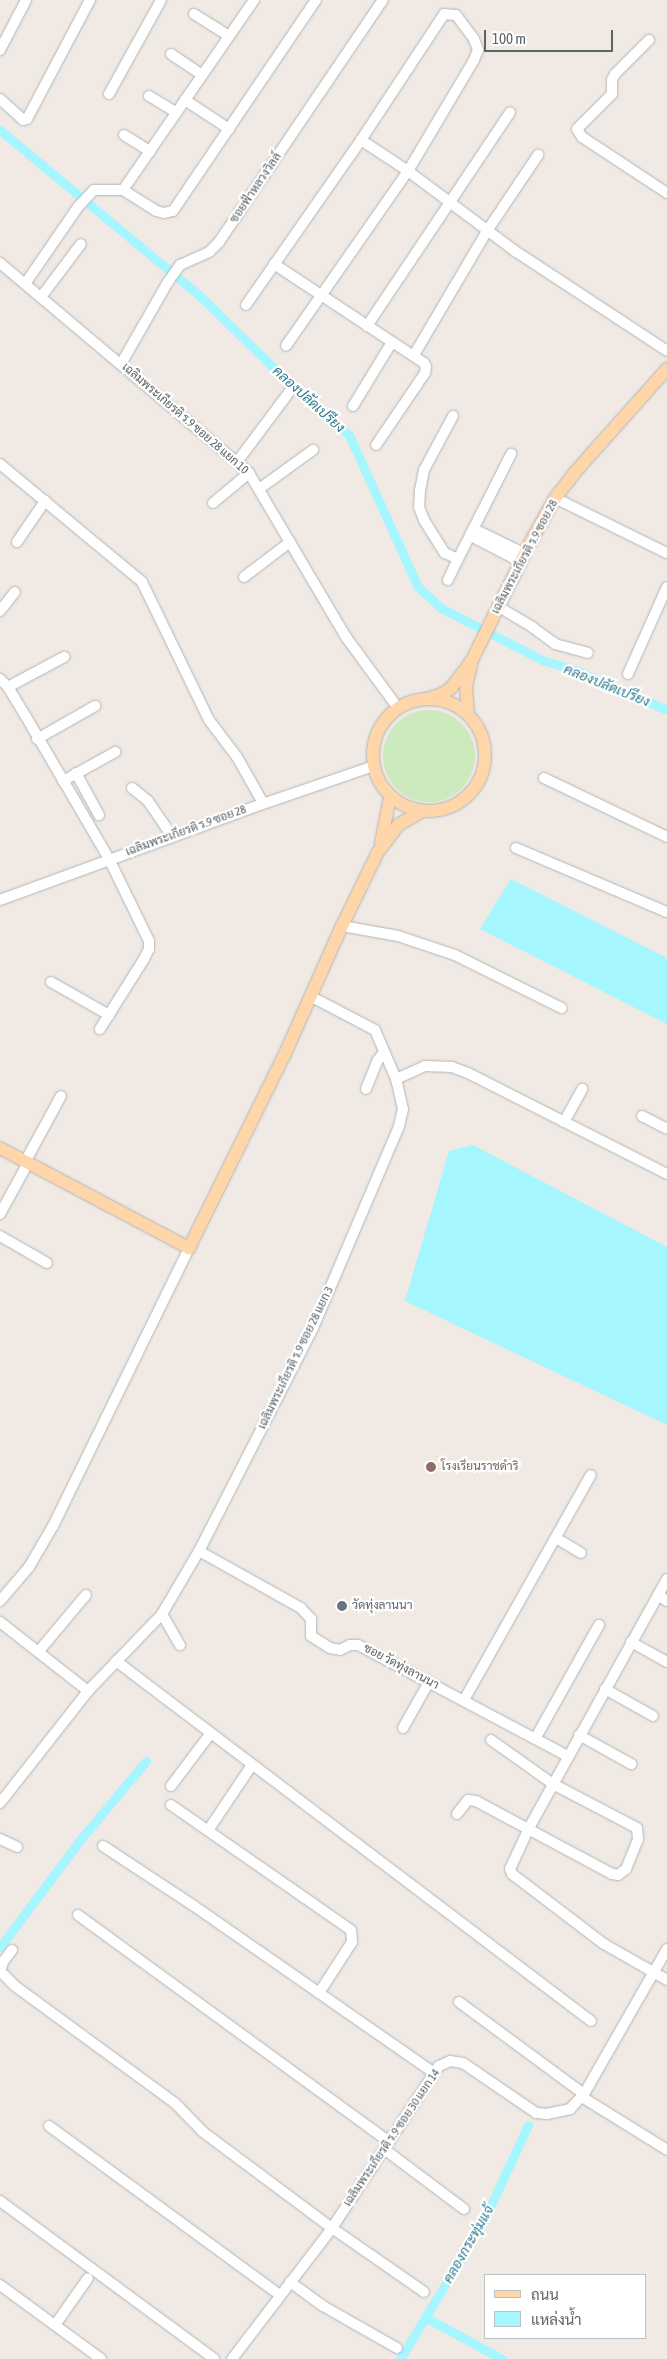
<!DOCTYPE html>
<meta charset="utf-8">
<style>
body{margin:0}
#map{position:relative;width:667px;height:2359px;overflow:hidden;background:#f0e9e4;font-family:"Asap Condensed",Sarabun,sans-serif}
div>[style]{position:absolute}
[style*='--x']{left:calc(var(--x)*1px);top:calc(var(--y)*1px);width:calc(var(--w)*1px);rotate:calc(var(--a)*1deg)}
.green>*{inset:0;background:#cceabe}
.round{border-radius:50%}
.water>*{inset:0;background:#a5f6ff}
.canal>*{height:9px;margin:-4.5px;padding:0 4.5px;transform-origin:4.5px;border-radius:4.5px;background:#a5f6ff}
.roads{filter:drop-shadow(0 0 1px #b0b6b8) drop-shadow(0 0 1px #b0b6b8)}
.minor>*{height:10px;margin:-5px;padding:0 5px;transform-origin:5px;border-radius:5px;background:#fff}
.major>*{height:12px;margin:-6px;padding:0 6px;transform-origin:6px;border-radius:6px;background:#ffd5aa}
.major>.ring{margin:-6px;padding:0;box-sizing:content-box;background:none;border:12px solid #ffd5aa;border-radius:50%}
.dots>*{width:14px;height:14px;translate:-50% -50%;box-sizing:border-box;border:2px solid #fff;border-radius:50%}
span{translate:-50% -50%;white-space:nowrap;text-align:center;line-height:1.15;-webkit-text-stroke:4.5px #fff;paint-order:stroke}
.street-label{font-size:12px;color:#5c6466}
.education-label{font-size:12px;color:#785e54}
.left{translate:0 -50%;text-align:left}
.worship-label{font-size:12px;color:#5b616d}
.water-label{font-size:14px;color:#2c7c8d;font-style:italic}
.legend{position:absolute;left:484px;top:2274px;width:162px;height:65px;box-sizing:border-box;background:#fff;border:1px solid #bec1c2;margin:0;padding:6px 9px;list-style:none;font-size:15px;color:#5c6466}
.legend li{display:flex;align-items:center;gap:10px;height:25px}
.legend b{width:25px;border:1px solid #bec1c2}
.scale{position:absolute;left:484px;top:30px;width:129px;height:22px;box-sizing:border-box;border:2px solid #5c6466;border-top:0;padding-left:6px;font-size:15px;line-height:18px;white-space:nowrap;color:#5c6466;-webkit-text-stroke:4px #fff;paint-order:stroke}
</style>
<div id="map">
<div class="green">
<i class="round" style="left:383px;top:710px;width:92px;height:92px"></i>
</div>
<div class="water">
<i style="clip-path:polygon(511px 879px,667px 958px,667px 1024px,480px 929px)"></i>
<i style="clip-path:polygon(473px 1145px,667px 1247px,667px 1425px,405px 1301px,449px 1151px)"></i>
</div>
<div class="canal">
<i style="--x:0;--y:130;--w:259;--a:39.7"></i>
<i style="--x:199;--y:295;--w:149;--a:44.2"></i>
<i style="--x:306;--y:399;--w:56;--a:39.9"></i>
<i style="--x:349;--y:435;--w:167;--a:65.6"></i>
<i style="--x:418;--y:587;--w:31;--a:42"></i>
<i style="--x:441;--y:608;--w:114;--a:27.2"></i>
<i style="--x:542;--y:660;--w:37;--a:17"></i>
<i style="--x:577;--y:671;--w:98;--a:23.4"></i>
<i style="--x:0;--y:1947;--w:134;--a:-53.2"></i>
<i style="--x:80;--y:1840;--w:103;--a:-50.1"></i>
<i style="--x:425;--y:2317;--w:88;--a:28.6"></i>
<i style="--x:400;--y:2359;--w:160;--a:-58.8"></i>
<i style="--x:483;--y:2222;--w:107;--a:-65.1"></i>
</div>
<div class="roads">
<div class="minor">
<i style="--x:194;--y:14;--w:41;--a:32.2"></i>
<i style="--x:649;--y:40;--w:48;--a:135"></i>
<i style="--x:615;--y:74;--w:7;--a:117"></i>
<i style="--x:612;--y:80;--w:14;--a:90"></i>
<i style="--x:612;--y:94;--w:49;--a:135"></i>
<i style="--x:577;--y:129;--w:9;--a:58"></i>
<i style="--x:582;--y:137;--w:102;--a:33.4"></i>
<i style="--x:0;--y:50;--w:56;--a:-62.5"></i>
<i style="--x:171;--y:54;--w:37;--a:34"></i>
<i style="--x:109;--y:94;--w:107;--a:-61"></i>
<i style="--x:149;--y:96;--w:31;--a:31"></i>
<i style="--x:0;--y:99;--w:31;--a:42"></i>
<i style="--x:23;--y:120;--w:4;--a:-14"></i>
<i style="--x:27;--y:119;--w:135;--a:-62.1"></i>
<i style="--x:185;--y:100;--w:53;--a:33.4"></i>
<i style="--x:124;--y:135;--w:31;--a:32"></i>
<i style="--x:361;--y:140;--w:56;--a:33.4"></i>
<i style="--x:408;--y:171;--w:134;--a:36.8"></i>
<i style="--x:515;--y:251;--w:182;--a:33.3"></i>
<i style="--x:123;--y:190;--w:231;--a:-55.4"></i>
<i style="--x:0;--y:263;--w:326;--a:40.1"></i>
<i style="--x:249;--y:473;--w:191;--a:59.4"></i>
<i style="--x:346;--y:637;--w:88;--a:53.8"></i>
<i style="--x:274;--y:264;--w:180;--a:33.4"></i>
<i style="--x:424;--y:363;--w:4;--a:63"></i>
<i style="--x:426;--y:367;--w:6;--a:99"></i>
<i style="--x:425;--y:373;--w:87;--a:124.2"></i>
<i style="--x:25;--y:284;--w:93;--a:-55.5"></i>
<i style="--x:78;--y:207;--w:23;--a:-47"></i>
<i style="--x:94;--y:190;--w:29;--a:0"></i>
<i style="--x:123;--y:190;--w:39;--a:32"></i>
<i style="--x:156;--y:211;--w:8;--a:14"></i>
<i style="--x:164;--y:213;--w:9;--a:-13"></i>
<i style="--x:173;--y:211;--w:255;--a:-55.9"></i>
<i style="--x:41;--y:297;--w:66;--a:-53"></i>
<i style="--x:246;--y:305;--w:201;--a:-55.1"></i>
<i style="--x:361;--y:140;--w:151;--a:-56.6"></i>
<i style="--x:444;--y:14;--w:12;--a:5"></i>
<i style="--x:456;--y:15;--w:30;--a:53"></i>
<i style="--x:474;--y:39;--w:12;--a:70"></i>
<i style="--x:478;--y:50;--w:11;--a:112"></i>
<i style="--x:474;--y:60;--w:129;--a:120.7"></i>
<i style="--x:408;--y:171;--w:213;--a:124.9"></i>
<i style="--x:367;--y:326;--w:257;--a:-56.2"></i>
<i style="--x:414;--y:355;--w:144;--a:-59.5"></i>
<i style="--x:487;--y:231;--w:92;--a:-56.1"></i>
<i style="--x:121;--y:364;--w:95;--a:-60.2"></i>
<i style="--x:168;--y:282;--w:21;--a:-55"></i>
<i style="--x:180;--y:265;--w:32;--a:-24"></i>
<i style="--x:209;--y:252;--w:14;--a:-45"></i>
<i style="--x:219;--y:242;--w:292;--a:-55.9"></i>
<i style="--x:353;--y:406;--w:75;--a:-58.6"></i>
<i style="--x:453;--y:416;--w:61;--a:118.2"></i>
<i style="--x:424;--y:470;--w:20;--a:101"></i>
<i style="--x:420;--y:490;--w:17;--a:93"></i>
<i style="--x:419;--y:507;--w:14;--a:69"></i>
<i style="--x:424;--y:520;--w:39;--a:58"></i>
<i style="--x:445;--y:553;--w:14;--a:25"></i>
<i style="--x:458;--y:559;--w:118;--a:-63.2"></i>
<i style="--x:237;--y:462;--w:89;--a:-53.3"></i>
<i style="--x:0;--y:464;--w:185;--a:39.7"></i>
<i style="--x:142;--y:582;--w:153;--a:64.1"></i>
<i style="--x:209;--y:720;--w:46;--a:52.9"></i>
<i style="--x:237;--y:757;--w:53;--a:60.5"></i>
<i style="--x:259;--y:489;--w:67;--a:-35.8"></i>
<i style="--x:555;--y:498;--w:125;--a:26.2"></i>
<i style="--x:213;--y:503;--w:47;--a:-39.8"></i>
<i style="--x:474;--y:529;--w:57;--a:26.1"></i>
<i style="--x:471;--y:536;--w:56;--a:27.5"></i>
<i style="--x:17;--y:542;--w:50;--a:-55.7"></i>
<i style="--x:244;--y:577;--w:58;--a:-37.3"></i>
<i style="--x:448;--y:580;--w:23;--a:-65"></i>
<i style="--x:499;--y:607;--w:39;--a:31"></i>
<i style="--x:532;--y:627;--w:29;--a:36"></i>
<i style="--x:555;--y:644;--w:34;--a:15"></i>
<i style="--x:0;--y:611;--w:24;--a:-52"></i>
<i style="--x:628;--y:674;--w:95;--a:-65.9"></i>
<i style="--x:0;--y:679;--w:11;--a:45"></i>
<i style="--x:8;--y:687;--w:33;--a:59"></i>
<i style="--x:25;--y:715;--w:167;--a:59.7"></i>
<i style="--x:109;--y:859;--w:91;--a:64"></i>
<i style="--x:149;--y:941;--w:8;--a:90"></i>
<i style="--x:149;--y:949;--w:11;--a:117"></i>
<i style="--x:144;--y:959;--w:83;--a:122.2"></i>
<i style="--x:8;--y:687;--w:64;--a:-28.2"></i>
<i style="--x:37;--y:739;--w:67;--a:-29.6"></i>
<i style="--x:76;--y:773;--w:48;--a:61.3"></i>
<i style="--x:544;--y:778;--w:136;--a:25.6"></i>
<i style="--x:63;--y:781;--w:60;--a:-29.1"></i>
<i style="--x:132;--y:788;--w:21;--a:39"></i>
<i style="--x:148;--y:801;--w:42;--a:55.6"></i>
<i style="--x:516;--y:848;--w:164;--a:23"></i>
<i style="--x:0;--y:900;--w:270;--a:-20.1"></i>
<i style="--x:254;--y:807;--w:127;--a:-18.9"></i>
<i style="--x:342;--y:926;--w:57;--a:10.1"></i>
<i style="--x:398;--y:936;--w:60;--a:18.4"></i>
<i style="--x:455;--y:955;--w:119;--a:26.4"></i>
<i style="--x:51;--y:982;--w:67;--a:29.6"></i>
<i style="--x:396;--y:1079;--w:32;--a:-24"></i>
<i style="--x:425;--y:1066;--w:27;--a:2"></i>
<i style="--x:452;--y:1067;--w:17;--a:21"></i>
<i style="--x:468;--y:1073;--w:223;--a:26.9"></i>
<i style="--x:366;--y:1089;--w:31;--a:-68"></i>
<i style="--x:378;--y:1060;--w:10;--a:-53"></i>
<i style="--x:642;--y:1116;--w:28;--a:27"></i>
<i style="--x:564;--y:1122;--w:38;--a:-61"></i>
<i style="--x:25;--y:1162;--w:75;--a:-61.4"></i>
<i style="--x:0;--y:1214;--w:58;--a:-61.2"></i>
<i style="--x:0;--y:1236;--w:54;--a:29.9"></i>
<i style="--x:556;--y:1538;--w:29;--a:31"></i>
<i style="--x:199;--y:1551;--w:117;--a:29.2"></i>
<i style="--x:301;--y:1608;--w:15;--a:48"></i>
<i style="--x:311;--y:1619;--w:17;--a:90"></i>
<i style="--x:311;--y:1636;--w:22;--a:32"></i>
<i style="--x:330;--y:1648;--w:10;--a:11"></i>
<i style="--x:340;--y:1650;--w:11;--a:-27"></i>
<i style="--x:350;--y:1645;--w:8;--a:0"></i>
<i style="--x:358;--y:1645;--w:238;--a:27.9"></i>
<i style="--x:667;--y:1579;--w:285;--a:119"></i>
<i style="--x:529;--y:1828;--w:45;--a:114.9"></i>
<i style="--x:510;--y:1869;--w:5;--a:68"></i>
<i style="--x:512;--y:1874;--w:116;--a:37.3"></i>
<i style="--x:604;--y:1944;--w:73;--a:29.7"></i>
<i style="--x:658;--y:1595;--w:11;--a:34"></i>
<i style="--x:0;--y:1601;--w:45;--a:-49.5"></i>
<i style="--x:29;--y:1567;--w:48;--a:-59.7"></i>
<i style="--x:53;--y:1526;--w:309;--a:-63.9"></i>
<i style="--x:162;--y:1614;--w:36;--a:60"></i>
<i style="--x:0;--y:1622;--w:112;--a:38.1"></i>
<i style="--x:631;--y:1642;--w:41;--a:29.1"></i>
<i style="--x:39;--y:1651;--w:73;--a:-50"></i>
<i style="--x:116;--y:1661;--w:596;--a:37.16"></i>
<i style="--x:605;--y:1689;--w:55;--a:29.4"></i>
<i style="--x:464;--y:1700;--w:258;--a:-60.6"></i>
<i style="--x:403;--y:1728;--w:53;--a:-60.5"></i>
<i style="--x:579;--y:1735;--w:60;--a:29.1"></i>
<i style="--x:535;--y:1739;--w:131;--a:-60.7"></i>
<i style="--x:171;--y:1786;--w:66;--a:-53"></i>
<i style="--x:0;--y:1803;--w:142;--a:-51.8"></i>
<i style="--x:88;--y:1691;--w:107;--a:-46.1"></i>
<i style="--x:162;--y:1614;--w:73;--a:-59.6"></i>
<i style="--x:199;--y:1551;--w:250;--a:-62.9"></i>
<i style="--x:313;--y:1328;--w:220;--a:-66.9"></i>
<i style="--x:399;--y:1126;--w:17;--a:-77"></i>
<i style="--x:403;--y:1109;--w:31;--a:-103"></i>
<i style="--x:396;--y:1079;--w:53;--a:-113.2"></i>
<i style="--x:375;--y:1030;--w:71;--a:-152.4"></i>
<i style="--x:171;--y:1805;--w:219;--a:34.8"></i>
<i style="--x:351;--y:1930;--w:12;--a:85"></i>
<i style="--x:352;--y:1942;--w:61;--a:122.9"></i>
<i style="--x:457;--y:1814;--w:18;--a:-52"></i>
<i style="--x:468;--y:1800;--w:8;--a:7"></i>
<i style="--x:476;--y:1801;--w:154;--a:28.2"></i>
<i style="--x:612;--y:1874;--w:6;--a:9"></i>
<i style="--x:618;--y:1875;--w:10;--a:-37"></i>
<i style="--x:626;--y:1869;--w:32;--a:-68"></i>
<i style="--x:638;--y:1839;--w:11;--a:-95"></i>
<i style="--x:637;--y:1828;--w:95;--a:-152.4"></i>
<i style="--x:553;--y:1784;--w:76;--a:-144.6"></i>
<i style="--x:211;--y:1826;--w:73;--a:-56.1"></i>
<i style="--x:0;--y:1839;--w:19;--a:25"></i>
<i style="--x:103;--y:1846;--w:109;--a:33.4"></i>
<i style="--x:194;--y:1906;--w:291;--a:34.8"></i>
<i style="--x:78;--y:1915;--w:385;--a:36.1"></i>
<i style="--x:12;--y:1950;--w:15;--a:127"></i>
<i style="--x:3;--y:1962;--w:9;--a:108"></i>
<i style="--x:0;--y:1971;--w:21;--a:45"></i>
<i style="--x:15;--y:1986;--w:198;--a:36.2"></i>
<i style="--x:175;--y:2103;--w:40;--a:46"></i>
<i style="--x:203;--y:2132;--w:161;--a:36.7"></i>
<i style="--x:332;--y:2228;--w:112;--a:34.8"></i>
<i style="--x:459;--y:2002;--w:155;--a:36.4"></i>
<i style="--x:582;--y:2097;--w:100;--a:31.9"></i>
<i style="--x:49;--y:2126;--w:286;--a:36.2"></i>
<i style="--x:384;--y:2149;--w:100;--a:36.9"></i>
<i style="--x:0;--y:2201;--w:266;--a:36.4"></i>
<i style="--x:290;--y:2282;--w:41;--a:36"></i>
<i style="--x:323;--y:2306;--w:85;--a:29.6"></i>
<i style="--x:0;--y:2285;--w:125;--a:36.2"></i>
<i style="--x:55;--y:2325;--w:57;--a:-54.9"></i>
<i style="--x:232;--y:2359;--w:165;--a:-52.6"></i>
<i style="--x:332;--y:2228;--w:194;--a:-56.6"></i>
<i style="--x:439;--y:2066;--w:12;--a:-24"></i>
<i style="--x:450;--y:2061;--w:13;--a:9"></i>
<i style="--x:463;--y:2063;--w:88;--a:34.4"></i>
<i style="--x:536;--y:2113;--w:11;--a:5"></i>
<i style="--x:547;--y:2114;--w:24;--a:-12"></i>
<i style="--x:570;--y:2109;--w:21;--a:-47"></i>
<i style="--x:584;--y:2094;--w:167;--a:-60.2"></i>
</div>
<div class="major">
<i class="ring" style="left:373px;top:699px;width:100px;height:100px"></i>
<i style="--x:426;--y:699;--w:15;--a:-16"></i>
<i style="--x:440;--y:695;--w:12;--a:-31"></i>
<i style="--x:450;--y:689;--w:23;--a:-52"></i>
<i style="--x:464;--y:671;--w:14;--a:-54"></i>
<i style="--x:472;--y:660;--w:131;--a:-63.6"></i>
<i style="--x:530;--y:543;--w:51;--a:-60.9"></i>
<i style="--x:555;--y:498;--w:34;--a:-52"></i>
<i style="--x:576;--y:471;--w:137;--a:-48.3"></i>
<i style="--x:468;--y:715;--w:28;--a:-94"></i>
<i style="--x:466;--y:687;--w:23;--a:-77"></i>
<i style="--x:381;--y:843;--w:47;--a:-78.9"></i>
<i style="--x:0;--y:1148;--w:214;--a:27.9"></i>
<i style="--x:189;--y:1248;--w:214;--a:-63.7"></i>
<i style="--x:284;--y:1056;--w:142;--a:-66"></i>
<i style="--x:342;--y:926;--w:82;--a:-64.1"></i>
<i style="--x:378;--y:852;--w:34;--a:-53"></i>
<i style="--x:398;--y:825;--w:28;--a:-30"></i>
</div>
</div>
<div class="dots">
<i style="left:431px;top:1467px;background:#8d6e63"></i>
<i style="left:342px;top:1606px;background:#6b7280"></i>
</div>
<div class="street-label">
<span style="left:256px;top:188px;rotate:-56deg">ซอยฟ้าหลวงวิลล์</span>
<span style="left:185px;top:419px;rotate:41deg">เฉลิมพระเกียรติ ร.9 ซอย 28 แยก 10</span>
<span style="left:525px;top:557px;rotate:-62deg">เฉลิมพระเกียรติ ร.9 ซอย 28</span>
<span style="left:186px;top:831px;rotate:-20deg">เฉลิมพระเกียรติ ร.9 ซอย 28</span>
<span style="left:296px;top:1358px;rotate:-64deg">เฉลิมพระเกียรติ ร.9 ซอย 28 แยก 3</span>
<span style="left:401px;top:1667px;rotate:28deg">ซอย วัดทุ่งลานนา</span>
<span style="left:392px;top:2138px;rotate:-56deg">เฉลิมพระเกียรติ ร.9 ซอย 30 แยก 14</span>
</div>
<div class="education-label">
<span class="left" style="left:441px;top:1467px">โรงเรียนราชดำริ</span>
</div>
<div class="worship-label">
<span class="left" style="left:352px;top:1606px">วัดทุ่งลานนา</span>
</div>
<div class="water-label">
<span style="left:309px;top:399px;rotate:42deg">คลองปลัดเปรียง</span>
<span style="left:607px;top:685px;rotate:22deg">คลองปลัดเปรียง</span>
<span style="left:468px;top:2244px;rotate:-60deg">คลองกระทุ่มแจ้</span>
</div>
<ul class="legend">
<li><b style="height:6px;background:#ffd5aa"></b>ถนน</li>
<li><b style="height:14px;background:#a5f6ff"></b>แหล่งน้ำ</li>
</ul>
<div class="scale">100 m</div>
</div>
